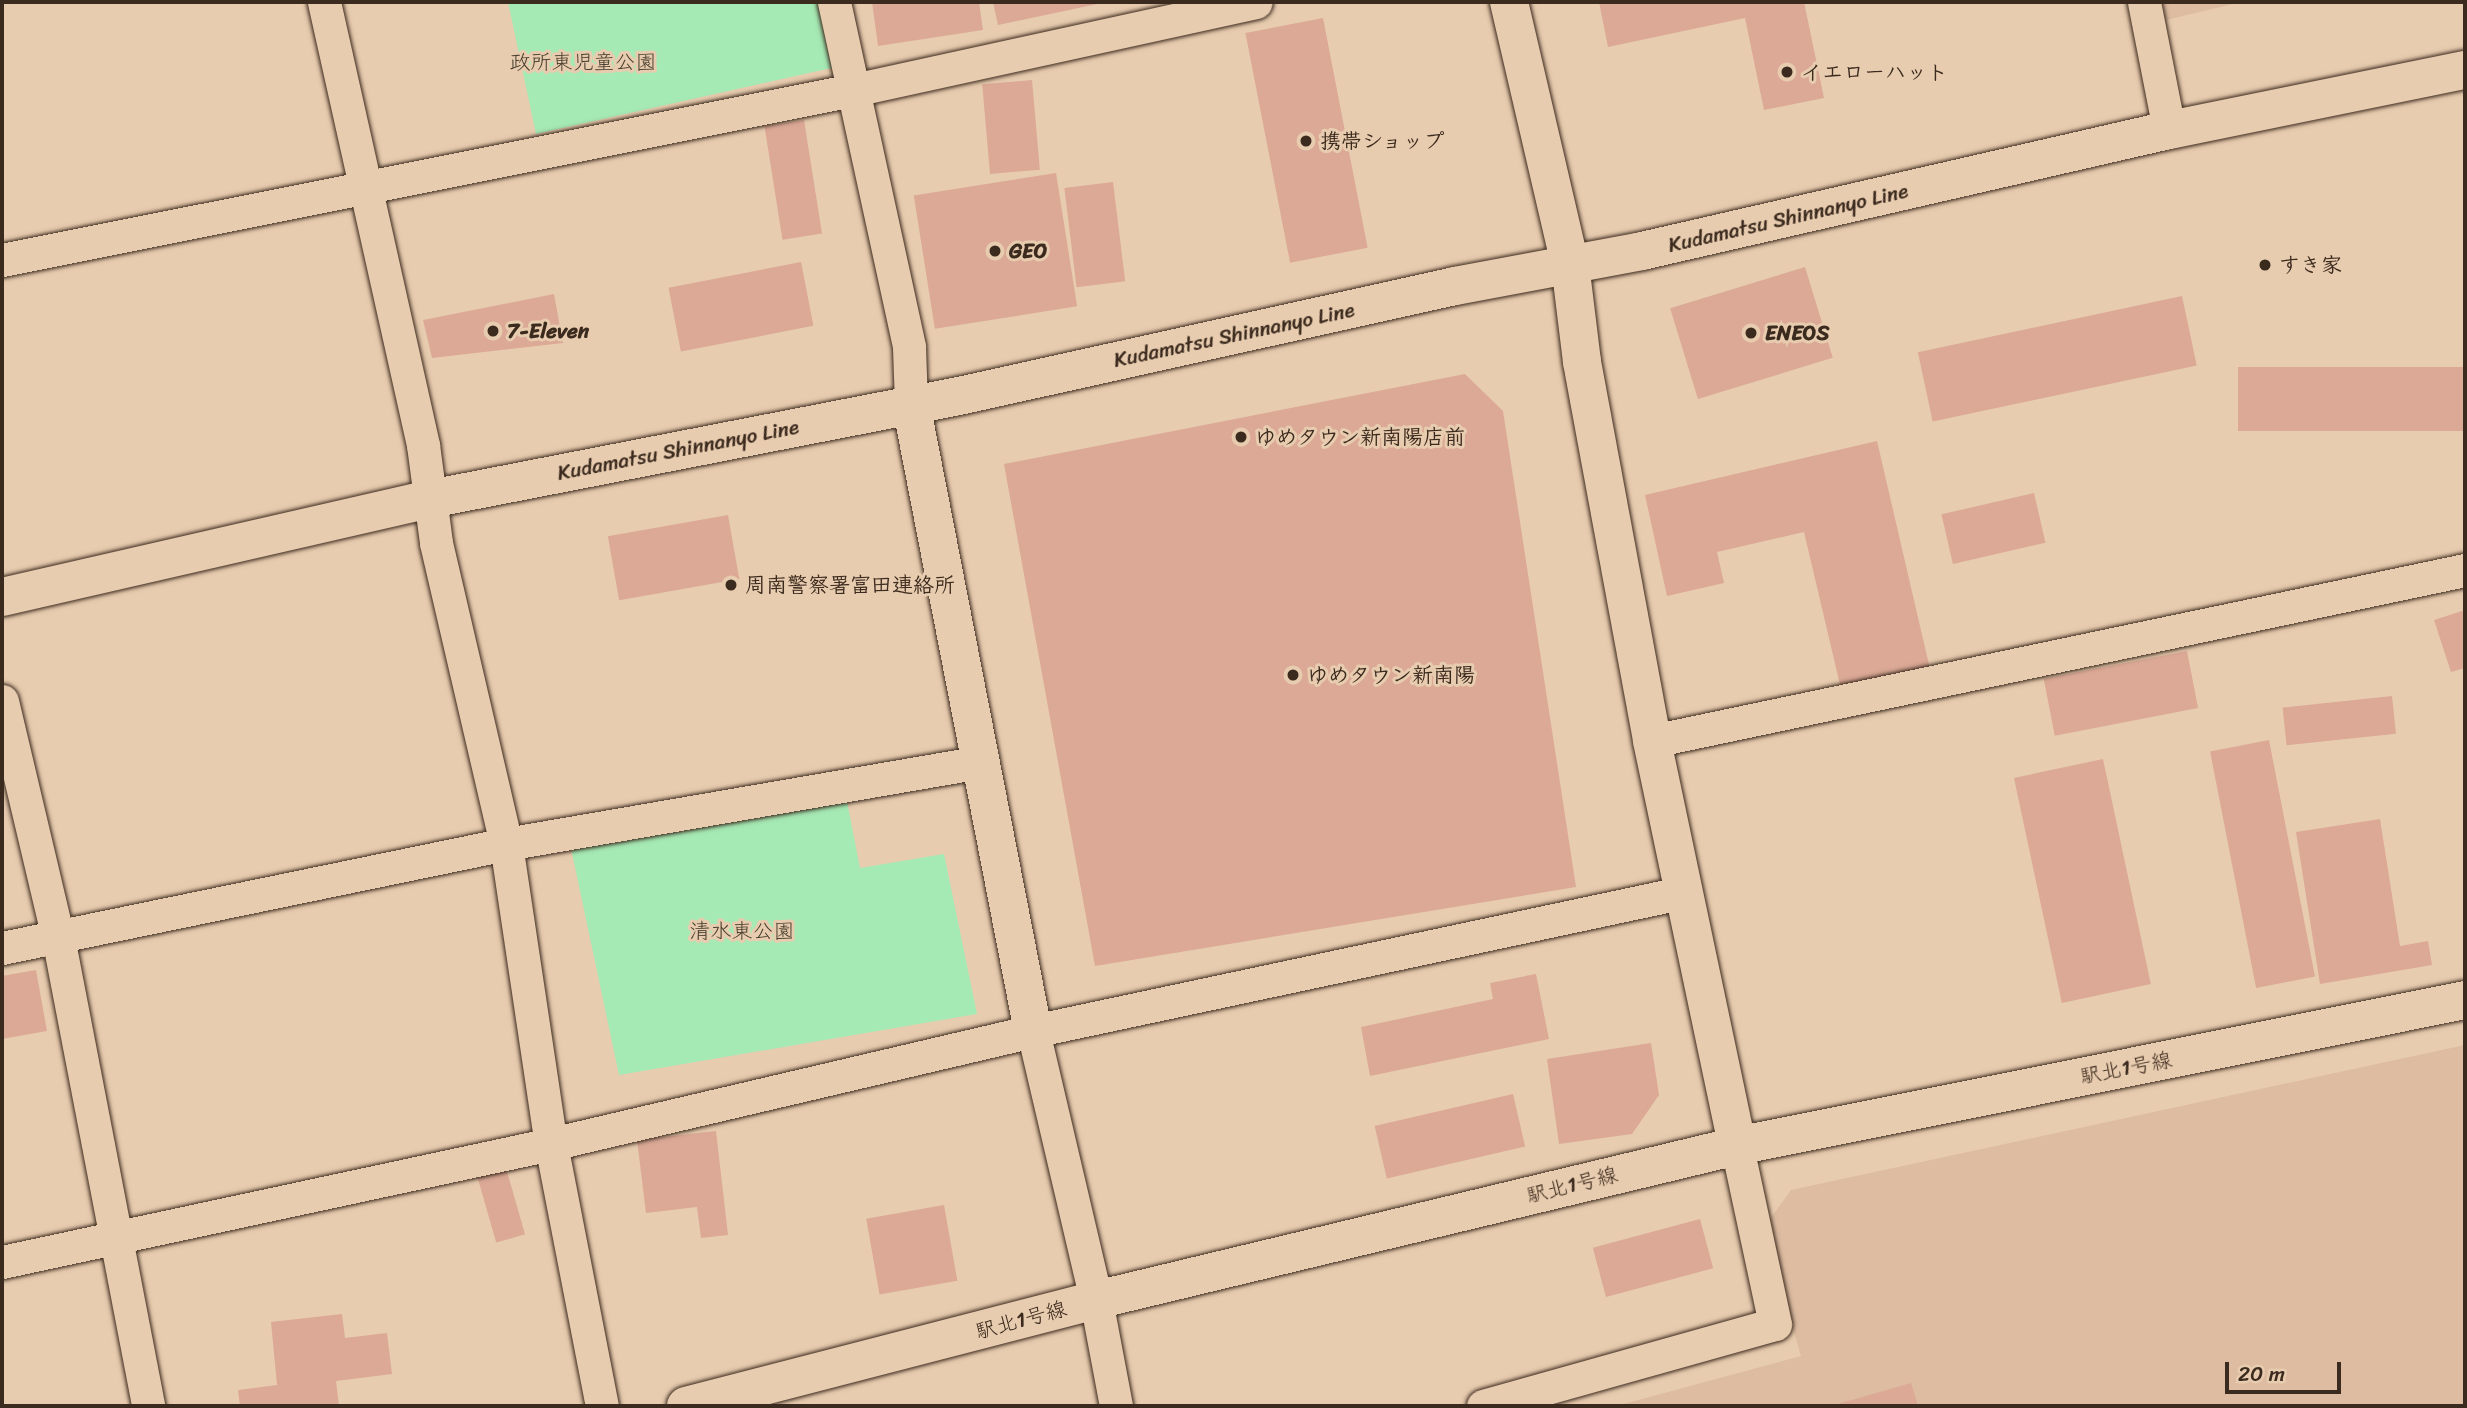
<!DOCTYPE html>
<meta charset="utf-8">
<style>
body{margin:0}
#map{position:relative;width:2467px;height:1408px;overflow:hidden;background:#e8ccaf;font-family:Sriracha,"Klee One",sans-serif}
div>[style]{position:absolute}
[style*='--x']{left:calc(var(--x)*1px);top:calc(var(--y)*1px);width:calc(var(--w)*1px);rotate:calc(var(--a)*1deg)}
.built>*{inset:0;background:#ddbca2}
.green>*{inset:0;background:#a5e9b4}
.building>*{inset:0;background:#dba996;transform-origin:0 0}
.roads{filter:drop-shadow(0 0 2px #3b2a1e) drop-shadow(0 0 2px #3b2a1e)}
.minor>*{height:33px;margin:-16.5px;padding:0 16.5px;transform-origin:16.5px;border-radius:16.5px;background:#e8ccaf}
.tertiary>*{height:38px;margin:-19px;padding:0 19px;transform-origin:19px;border-radius:19px;background:#e8ccaf}
.secondary>*{height:38px;margin:-19px;padding:0 19px;transform-origin:19px;border-radius:19px;background:#e8ccaf}
.dots>*{width:19px;height:19px;translate:-50% -50%;box-sizing:border-box;border:4px solid #e8ccaf;border-radius:50%}
span{translate:-50% -50%;white-space:nowrap;text-align:center;line-height:1.15;-webkit-text-stroke:6px #e8ccaf;paint-order:stroke}
.park-label{font-size:21px;color:#463d2d}
.poi-label{font-size:21px;color:#3b2a1e;font-weight:700}
.left{translate:0 -50%;text-align:left}
.street-label{font-size:21px;color:#3b2a1e}
.frame{position:absolute;inset:0;border:4px solid #3b2a1e;pointer-events:none}
.scale{position:absolute;left:2225px;top:1362px;width:116px;height:32px;box-sizing:border-box;border:4px solid #3b2a1e;border-top:0;padding-left:9px;font-size:21px;line-height:24px;white-space:nowrap;color:#3b2a1e;-webkit-text-stroke:5px #e8ccaf;paint-order:stroke}
</style>
<div id="map">
<div class="built">
<i style="clip-path:polygon(2132px 2px,2241px 2px,2137px 27px)"></i>
<i style="clip-path:polygon(2465px 1045px,2465px 1406px,1616px 1406px,1801px 1356px,1763px 1229px,1791px 1190px)"></i>
</div>
<div class="green">
<i style="clip-path:polygon(508px 2px,822px 2px,836px 67px,536px 134px)"></i>
<i style="clip-path:polygon(845px 791px,860px 868px,944px 854px,977px 1014px,619px 1075px,569px 839px)"></i>
</div>
<div class="building">
<i style="clip-path:polygon(872px 2px,979px 2px,983px 30px,878px 46px)"></i>
<i style="clip-path:polygon(993px 2px,1102px 2px,1102px 3px,998px 25px)"></i>
<i style="clip-path:polygon(1599px 2px,1804px 2px,1824px 98px,1764px 110px,1745px 18px,1608px 47px)"></i>
<i style="left:1323px;top:18px;width:234px;height:79px;rotate:79deg"></i>
<i style="left:1032px;top:80px;width:90px;height:50px;rotate:85deg"></i>
<i style="left:804px;top:120px;width:115px;height:40px;rotate:81deg"></i>
<i style="left:1056px;top:173px;width:135px;height:144px;rotate:81deg"></i>
<i style="left:1113px;top:182px;width:100px;height:49px;rotate:83deg"></i>
<i style="left:801px;top:262px;width:65px;height:135px;rotate:79deg"></i>
<i style="left:1805px;top:267px;width:95px;height:141px;rotate:73deg"></i>
<i style="clip-path:polygon(554px 294px,563px 343px,432px 358px,423px 320px)"></i>
<i style="left:2182px;top:296px;width:71px;height:270px;rotate:78deg"></i>
<i style="left:2465px;top:367px;width:64px;height:227px;rotate:90deg"></i>
<i style="clip-path:polygon(1465px 374px,1503px 411px,1576px 887px,1095px 966px,1004px 464px)"></i>
<i style="clip-path:polygon(1877px 441px,1930px 669px,1841px 689px,1804px 532px,1717px 552px,1724px 583px,1667px 596px,1645px 495px)"></i>
<i style="left:2034px;top:493px;width:51px;height:95px;rotate:77deg"></i>
<i style="left:728px;top:515px;width:65px;height:122px;rotate:80deg"></i>
<i style="clip-path:polygon(2465px 610px,2465px 668px,2451px 672px,2434px 620px)"></i>
<i style="left:2187px;top:651px;width:58px;height:146px;rotate:79deg"></i>
<i style="left:2392px;top:696px;width:38px;height:110px;rotate:84deg"></i>
<i style="left:2269px;top:740px;width:241px;height:60px;rotate:79deg"></i>
<i style="left:2103px;top:759px;width:230px;height:91px;rotate:78deg"></i>
<i style="clip-path:polygon(2380px 819px,2400px 946px,2428px 941px,2432px 965px,2320px 984px,2296px 832px)"></i>
<i style="clip-path:polygon(36px 970px,47px 1031px,2px 1039px,2px 976px)"></i>
<i style="clip-path:polygon(1536px 974px,1549px 1039px,1370px 1076px,1361px 1027px,1493px 999px,1490px 983px)"></i>
<i style="clip-path:polygon(1651px 1043px,1659px 1095px,1632px 1134px,1559px 1144px,1547px 1059px)"></i>
<i style="left:1513px;top:1094px;width:54px;height:142px;rotate:77deg"></i>
<i style="clip-path:polygon(716px 1131px,728px 1235px,701px 1238px,697px 1207px,646px 1213px,637px 1140px)"></i>
<i style="left:506px;top:1168px;width:69px;height:30px;rotate:74deg"></i>
<i style="left:944px;top:1205px;width:77px;height:79px;rotate:80deg"></i>
<i style="left:1700px;top:1219px;width:51px;height:111px;rotate:75deg"></i>
<i style="clip-path:polygon(342px 1314px,345px 1338px,387px 1333px,392px 1374px,336px 1381px,339px 1406px,240px 1406px,238px 1390px,277px 1385px,271px 1322px)"></i>
<i style="clip-path:polygon(1911px 1383px,1918px 1406px,1831px 1406px)"></i>
</div>
<div class="roads">
<div class="minor">
<i style="--x:324;--y:2;--w:454;--a:77.4"></i>
<i style="--x:423;--y:445;--w:99;--a:82.4"></i>
<i style="--x:436;--y:543;--w:309;--a:76.9"></i>
<i style="--x:506;--y:844;--w:303;--a:81.5"></i>
<i style="--x:551;--y:1144;--w:267;--a:79"></i>
<i style="--x:834;--y:2;--w:353;--a:77.7"></i>
<i style="--x:909;--y:347;--w:57;--a:88"></i>
<i style="--x:2144;--y:2;--w:130;--a:78.9"></i>
<i style="--x:2;--y:260;--w:868;--a:-11.3"></i>
<i style="--x:853;--y:90;--w:412;--a:-12.3"></i>
<i style="--x:2;--y:701;--w:243;--a:76.7"></i>
<i style="--x:58;--y:937;--w:478;--a:79.1"></i>
<i style="--x:1652;--y:741;--w:831;--a:-11.88"></i>
<i style="--x:2;--y:948;--w:515;--a:-11.66"></i>
<i style="--x:506;--y:844;--w:481;--a:-9.8"></i>
<i style="--x:1033;--y:1031;--w:276;--a:76.8"></i>
<i style="--x:1096;--y:1300;--w:108;--a:79.3"></i>
<i style="--x:2;--y:1262;--w:562;--a:-12.13"></i>
<i style="--x:551;--y:1144;--w:495;--a:-13.2"></i>
<i style="--x:1033;--y:1031;--w:667;--a:-12.03"></i>
<i style="--x:1483;--y:1406;--w:303;--a:-15.7"></i>
<i style="--x:1775;--y:1324;--w:182;--a:-102.1"></i>
</div>
<div class="tertiary">
<i style="--x:1509;--y:2;--w:269;--a:76.9"></i>
<i style="--x:1570;--y:264;--w:99;--a:83"></i>
<i style="--x:1582;--y:362;--w:385;--a:79.5"></i>
<i style="--x:1652;--y:741;--w:414;--a:78.1"></i>
<i style="--x:911;--y:404;--w:639;--a:78.99"></i>
<i style="--x:686;--y:1406;--w:423;--a:-14.5"></i>
<i style="--x:1096;--y:1300;--w:659;--a:-13.51"></i>
<i style="--x:1737;--y:1146;--w:742;--a:-11.34"></i>
</div>
<div class="secondary">
<i style="--x:2;--y:597;--w:439;--a:-12.9"></i>
<i style="--x:430;--y:499;--w:539;--a:-11.02"></i>
<i style="--x:959;--y:396;--w:508;--a:-12.5"></i>
<i style="--x:1455;--y:286;--w:190;--a:-10.6"></i>
<i style="--x:1642;--y:251;--w:541;--a:-12.93"></i>
<i style="--x:2169;--y:130;--w:302;--a:-11.5"></i>
</div>
</div>
<div class="dots">
<i style="left:1787px;top:72px;background:#3b2a1e"></i>
<i style="left:1306px;top:141px;background:#3b2a1e"></i>
<i style="left:995px;top:251px;background:#3b2a1e"></i>
<i style="left:2265px;top:265px;background:#3b2a1e"></i>
<i style="left:493px;top:331px;background:#3b2a1e"></i>
<i style="left:1751px;top:333px;background:#3b2a1e"></i>
<i style="left:1241px;top:437px;background:#3b2a1e"></i>
<i style="left:731px;top:585px;background:#3b2a1e"></i>
<i style="left:1293px;top:675px;background:#3b2a1e"></i>
</div>
<div class="park-label">
<span style="left:583px;top:62px">政所東児童公園</span>
<span style="left:742px;top:931px">清水東公園</span>
</div>
<div class="poi-label">
<span class="left" style="left:1801px;top:72px">イエローハット</span>
<span class="left" style="left:1320px;top:141px">携帯ショップ</span>
<span class="left" style="left:1009px;top:251px">GEO</span>
<span class="left" style="left:2279px;top:265px">すき家</span>
<span class="left" style="left:507px;top:331px">7-Eleven</span>
<span class="left" style="left:1765px;top:333px">ENEOS</span>
<span class="left" style="left:1255px;top:437px">ゆめタウン新南陽店前</span>
<span class="left" style="left:745px;top:585px">周南警察署富田連絡所</span>
<span class="left" style="left:1307px;top:675px">ゆめタウン新南陽</span>
</div>
<div class="street-label">
<span style="left:1788px;top:218px;rotate:-13deg">Kudamatsu Shinnanyo Line</span>
<span style="left:1234px;top:335px;rotate:-12deg">Kudamatsu Shinnanyo Line</span>
<span style="left:678px;top:450px;rotate:-11deg">Kudamatsu Shinnanyo Line</span>
<span style="left:2126px;top:1068px;rotate:-11deg">駅北1号線</span>
<span style="left:1572px;top:1185px;rotate:-14deg">駅北1号線</span>
<span style="left:1021px;top:1320px;rotate:-15deg">駅北1号線</span>
</div>
<div class="frame"></div>
<div class="scale">20 m</div>
</div>
